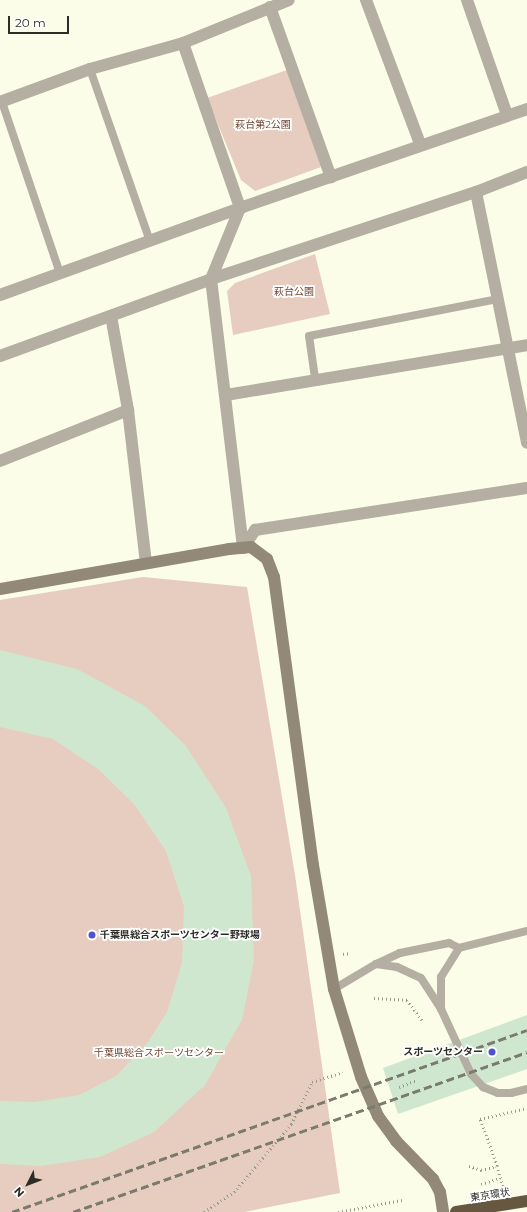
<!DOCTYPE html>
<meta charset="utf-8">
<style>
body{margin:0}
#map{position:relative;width:527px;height:1212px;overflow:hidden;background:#fbfde9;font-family:Montserrat,"Noto Sans JP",sans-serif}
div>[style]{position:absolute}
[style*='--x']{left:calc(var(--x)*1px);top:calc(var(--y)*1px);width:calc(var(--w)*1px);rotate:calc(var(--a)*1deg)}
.green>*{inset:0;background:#e7ccc0}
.building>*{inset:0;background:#d0e7cf}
.path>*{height:2.5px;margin-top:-1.25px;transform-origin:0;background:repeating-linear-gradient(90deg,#989a8c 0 1px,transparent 0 4px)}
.lane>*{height:8px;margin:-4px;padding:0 4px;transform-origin:4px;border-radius:4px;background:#b5aea2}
.street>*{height:12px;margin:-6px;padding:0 6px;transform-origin:6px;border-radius:6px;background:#b5aea2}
.secondary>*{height:12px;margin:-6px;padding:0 6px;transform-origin:6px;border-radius:6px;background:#938978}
.highway>*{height:12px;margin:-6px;padding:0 6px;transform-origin:6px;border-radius:6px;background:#665840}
.rail>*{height:3px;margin-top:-1.5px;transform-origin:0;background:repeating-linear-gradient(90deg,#7a7b6f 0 8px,transparent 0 12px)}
.dots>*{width:11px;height:11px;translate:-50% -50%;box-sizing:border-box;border:2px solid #fff;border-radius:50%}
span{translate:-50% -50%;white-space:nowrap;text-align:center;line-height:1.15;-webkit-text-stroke:3.5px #fff;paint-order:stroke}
.park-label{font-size:10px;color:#6f432d}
.poi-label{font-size:10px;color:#2c2d26;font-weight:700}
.left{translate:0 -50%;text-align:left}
.right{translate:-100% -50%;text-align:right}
.street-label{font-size:10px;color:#2c2d26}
.north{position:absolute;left:8px;top:1164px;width:40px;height:40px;-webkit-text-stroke:3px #fff;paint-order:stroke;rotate:228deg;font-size:11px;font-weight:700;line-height:16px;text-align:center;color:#2c2d26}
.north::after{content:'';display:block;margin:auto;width:14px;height:18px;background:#2c2d26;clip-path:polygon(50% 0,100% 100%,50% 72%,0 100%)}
.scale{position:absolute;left:8px;top:16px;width:61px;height:18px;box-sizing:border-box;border:2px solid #2c2d26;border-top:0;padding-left:5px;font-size:12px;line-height:14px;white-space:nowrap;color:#2c2d26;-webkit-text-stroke:3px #fff;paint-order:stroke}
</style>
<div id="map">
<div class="green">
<i style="clip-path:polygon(287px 70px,321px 167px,255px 191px,241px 180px,207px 98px)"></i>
<i style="clip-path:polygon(315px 254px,330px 314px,233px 335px,227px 291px,235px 283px)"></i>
<i style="clip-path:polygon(143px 577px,247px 587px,295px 875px,340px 1193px,244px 1212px,0 1212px,0 600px)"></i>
</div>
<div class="building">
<i style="clip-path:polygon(0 650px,77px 669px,145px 706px,186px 746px,226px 808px,251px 876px,254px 960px,242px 1020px,205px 1085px,154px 1132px,100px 1157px,41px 1166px,0 1164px,0 1101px,35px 1102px,79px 1095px,116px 1076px,148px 1042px,167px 1012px,182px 963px,184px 907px,166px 851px,134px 804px,98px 769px,53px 739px,0 727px)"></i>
<i style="clip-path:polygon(527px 1015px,527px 1069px,398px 1114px,383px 1068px)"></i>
</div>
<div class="path">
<i style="--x:343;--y:954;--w:8;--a:-7"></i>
<i style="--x:374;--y:998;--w:33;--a:3"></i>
<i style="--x:407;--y:1000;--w:25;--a:53"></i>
<i style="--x:399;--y:1087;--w:19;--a:-21"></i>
<i style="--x:469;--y:1166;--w:13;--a:18"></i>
<i style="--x:481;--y:1170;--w:16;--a:-14"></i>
<i style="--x:497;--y:1166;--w:21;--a:73"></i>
<i style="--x:497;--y:1166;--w:50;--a:-109.9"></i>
<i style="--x:480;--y:1119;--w:48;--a:-13.2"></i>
<i style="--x:481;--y:1184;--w:20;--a:-18"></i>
<i style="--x:204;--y:1212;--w:36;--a:-34"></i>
<i style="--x:234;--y:1192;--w:89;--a:-50"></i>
<i style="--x:291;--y:1124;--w:47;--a:-63.4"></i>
<i style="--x:312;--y:1082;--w:32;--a:-18"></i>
<i style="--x:338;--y:1212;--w:65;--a:-10.6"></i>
</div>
<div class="lane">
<i style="--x:90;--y:69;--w:182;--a:70.8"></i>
<i style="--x:2;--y:102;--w:181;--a:71.3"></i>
<i style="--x:315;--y:378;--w:42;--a:-98.1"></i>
<i style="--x:309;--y:336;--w:193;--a:-11.1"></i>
<i style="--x:527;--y:931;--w:70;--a:166"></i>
<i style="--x:459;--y:948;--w:11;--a:-153"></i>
<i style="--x:449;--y:943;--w:50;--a:168.5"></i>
<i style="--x:400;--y:953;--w:26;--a:155"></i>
<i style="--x:376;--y:964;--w:21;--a:8"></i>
<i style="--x:397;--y:967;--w:26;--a:25"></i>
<i style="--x:421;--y:978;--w:37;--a:57"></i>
<i style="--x:441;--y:1009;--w:72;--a:65.2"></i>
<i style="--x:471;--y:1074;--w:18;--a:47"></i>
<i style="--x:483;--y:1087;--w:16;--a:22"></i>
<i style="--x:498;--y:1093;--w:13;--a:0"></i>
<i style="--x:511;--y:1093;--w:16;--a:-14"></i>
<i style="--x:334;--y:989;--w:49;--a:-30.8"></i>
<i style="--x:441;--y:1009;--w:32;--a:-90"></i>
<i style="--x:441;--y:977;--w:34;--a:-58"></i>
</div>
<div class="street">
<i style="--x:366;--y:0;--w:154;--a:69.4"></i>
<i style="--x:467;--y:0;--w:122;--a:70.8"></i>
<i style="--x:270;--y:7;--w:181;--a:70.3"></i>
<i style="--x:183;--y:43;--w:175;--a:70.9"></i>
<i style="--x:240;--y:208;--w:77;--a:112.2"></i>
<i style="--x:211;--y:279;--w:271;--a:83.2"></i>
<i style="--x:243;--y:548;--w:22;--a:-56"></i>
<i style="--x:255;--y:530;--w:275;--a:-8.8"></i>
<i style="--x:0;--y:102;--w:96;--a:-20.1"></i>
<i style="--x:90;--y:69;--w:97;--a:-15.6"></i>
<i style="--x:183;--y:43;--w:114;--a:-22.1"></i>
<i style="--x:476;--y:192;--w:256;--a:78.5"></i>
<i style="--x:0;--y:295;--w:255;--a:-19.9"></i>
<i style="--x:240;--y:208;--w:304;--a:-19"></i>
<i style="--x:111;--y:316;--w:96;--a:79.7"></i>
<i style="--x:128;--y:410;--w:154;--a:83.3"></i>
<i style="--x:0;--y:356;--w:225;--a:-20"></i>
<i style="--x:211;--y:279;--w:279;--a:-18.2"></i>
<i style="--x:476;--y:192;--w:55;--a:-21.4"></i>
<i style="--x:226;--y:395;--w:305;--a:-9.4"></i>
<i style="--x:0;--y:461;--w:138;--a:-21.7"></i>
</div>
<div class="secondary">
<i style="--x:0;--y:589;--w:232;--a:-9.9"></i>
<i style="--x:229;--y:549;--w:22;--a:-5"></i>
<i style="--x:251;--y:547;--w:20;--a:37"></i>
<i style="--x:267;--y:559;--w:19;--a:69"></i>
<i style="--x:274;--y:577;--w:291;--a:82.3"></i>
<i style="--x:313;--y:865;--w:126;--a:80.4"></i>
<i style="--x:334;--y:989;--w:92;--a:72.9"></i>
<i style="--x:361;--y:1077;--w:43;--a:66.4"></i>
<i style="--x:378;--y:1116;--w:31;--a:54"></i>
<i style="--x:396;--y:1141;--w:53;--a:45.8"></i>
<i style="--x:433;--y:1179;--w:15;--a:62"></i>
<i style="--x:440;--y:1192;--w:20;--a:81"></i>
</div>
<div class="highway">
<i style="--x:456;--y:1212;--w:72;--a:-8.8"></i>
</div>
<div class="rail">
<i style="--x:12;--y:1212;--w:546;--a:-19.46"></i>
<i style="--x:73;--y:1212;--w:481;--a:-19.4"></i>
</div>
<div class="dots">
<i style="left:92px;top:935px;background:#4e54ca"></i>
<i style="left:492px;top:1052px;background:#4e54ca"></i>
</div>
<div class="park-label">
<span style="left:263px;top:125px">萩台第2公園</span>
<span style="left:294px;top:292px">萩台公園</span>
<span style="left:159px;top:1053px">千葉県総合スポーツセンター</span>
</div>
<div class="poi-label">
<span class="left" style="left:100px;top:935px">千葉県総合スポーツセンター野球場</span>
<span class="right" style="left:483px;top:1052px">スポーツセンター</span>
</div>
<div class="street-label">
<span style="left:490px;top:1195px;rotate:-9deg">東京環状</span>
</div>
<div class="north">N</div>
<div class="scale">20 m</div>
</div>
